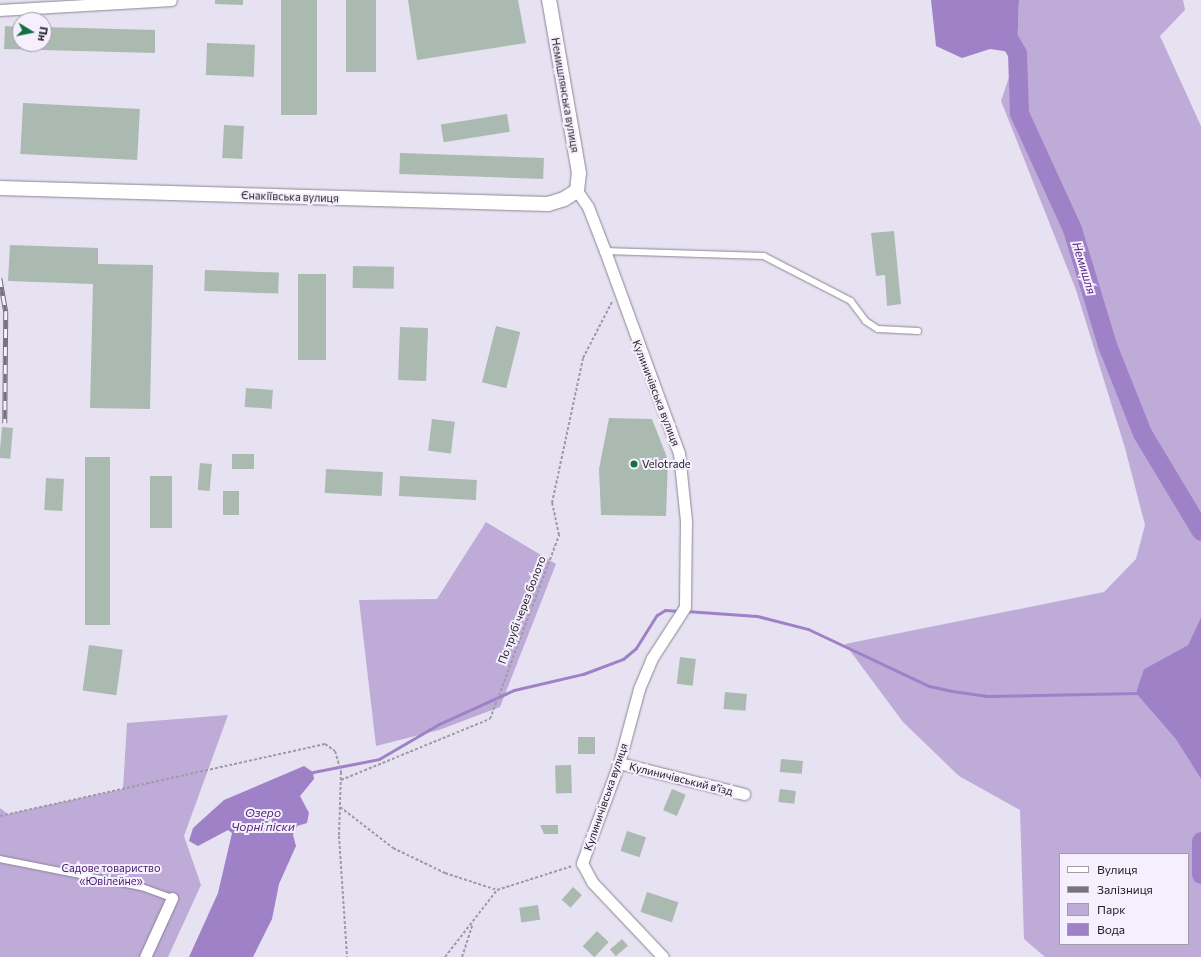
<!DOCTYPE html>
<meta charset="utf-8">
<style>
body{margin:0}
#map{position:relative;width:1201px;height:957px;overflow:hidden;background:#e7e2f1;font-family:Commissioner,sans-serif}
div>[style]{position:absolute}
[style*='--x']{left:calc(var(--x)*1px);top:calc(var(--y)*1px);width:calc(var(--w)*1px);rotate:calc(var(--a)*1deg)}
.green>*{inset:0;background:#beabd8}
.water>*{inset:0;background:#9f81c8}
.stream>*{height:3px;margin:-1.5px;padding:0 1.5px;transform-origin:1.5px;border-radius:1.5px;background:#9f81c8}
.river>*{height:19px;margin:-9.5px;padding:0 9.5px;transform-origin:9.5px;border-radius:9.5px;background:#9f81c8}
.building>*{inset:0;background:#abbab0;transform-origin:0 0}
.path>*{height:2px;margin-top:-1px;transform-origin:0;background:repeating-linear-gradient(90deg,#9f9ba6 0 3px,transparent 0 5px)}
.roads{filter:drop-shadow(0 0 1px #8b8593) drop-shadow(0 0 1px #8b8593)}
.service>*{height:5.5px;margin:-2.75px;padding:0 2.75px;transform-origin:2.75px;border-radius:2.75px;background:#fff}
.minor>*{height:11px;margin:-5.5px;padding:0 5.5px;transform-origin:5.5px;border-radius:5.5px;background:#fff}
.tertiary>*{height:14px;margin:-7px;padding:0 7px;transform-origin:7px;border-radius:7px;background:#fff}
.rail>*{height:4.5px;margin-top:-2.25px;transform-origin:0;background:repeating-linear-gradient(90deg,#f5effe 0 9px,#76737c 0 18px);box-sizing:border-box;border-block:1px solid #76737c}
.dots>*{width:11px;height:11px;translate:-50% -50%;box-sizing:border-box;border:2px solid #f5effe;border-radius:50%}
span{translate:-50% -50%;white-space:nowrap;text-align:center;line-height:1.15;-webkit-text-stroke:4px #f5effe;paint-order:stroke}
.street-label{font-size:11px;color:#252328}
.poi-label{font-size:11px;color:#252328}
.left{translate:0 -50%;text-align:left}
.park-label{font-size:11px;color:#46196e}
.water-label{font-size:12px;color:#51267b;font-style:italic}
.legend{position:absolute;left:1059px;top:853px;width:130px;height:92px;box-sizing:border-box;background:#f5effe;border:1px solid #a29da8;margin:0;padding:5px 7px;list-style:none;font-size:12px;color:#252328}
.legend li{display:flex;align-items:center;gap:8px;height:20px}
.legend b{width:20px;border:1px solid #a29da8}
.north{position:absolute;left:12px;top:12px;width:40px;height:40px;box-sizing:border-box;background:#f5effe;border:1px solid #a29da8;border-radius:50%;rotate:100deg;font-size:11px;font-weight:700;line-height:16px;text-align:center;color:#252328}
.north::after{content:'';display:block;margin:auto;width:14px;height:18px;background:#156f43;clip-path:polygon(50% 0,100% 100%,50% 72%,0 100%)}
</style>
<div id="map">
<div class="green">
<i style="clip-path:polygon(evenodd,1019px 0,1183px 0,1185px 10px,1160px 36px,1201px 126px,1201px 617px,1188px 645px,1144px 669px,1175px 738px,1201px 779px,1201px 957px,1045px 957px,1024px 939px,1020px 810px,959px 776px,903px 722px,845px 644px,1104px 592px,1136px 559px,1145px 525px,1125px 448px,1076px 290px,1001px 101px,1017px 53px,1019px 0,1060px 854px,1188px 854px,1188px 944px,1060px 944px,1060px 854px)"></i>
<i style="clip-path:polygon(486px 522px,556px 564px,500px 707px,439px 730px,376px 746px,359px 600px,437px 599px)"></i>
<i style="clip-path:polygon(228px 715px,184px 836px,201px 885px,168px 957px,0 957px,0 808px,8px 814px,123px 789px,127px 723px)"></i>
</div>
<div class="water">
<i style="clip-path:polygon(931px 0,1019px 0,1017px 53px,990px 49px,962px 58px,936px 46px)"></i>
<i style="clip-path:polygon(1201px 617px,1201px 779px,1175px 738px,1136px 693px,1144px 669px,1188px 645px)"></i>
<i style="clip-path:polygon(304px 766px,313px 772px,314px 779px,300px 796px,309px 813px,307px 823px,297px 826px,293px 835px,296px 846px,279px 884px,272px 919px,253px 957px,189px 957px,218px 893px,232px 833px,228px 830px,198px 846px,189px 841px,193px 828px,224px 800px)"></i>
</div>
<div class="stream">
<i style="--x:686;--y:611;--w:71;--a:4"></i>
<i style="--x:757;--y:616;--w:53;--a:14.3"></i>
<i style="--x:808;--y:629;--w:134;--a:25.2"></i>
<i style="--x:929;--y:686;--w:24;--a:12"></i>
<i style="--x:952;--y:691;--w:34;--a:8"></i>
<i style="--x:986;--y:696;--w:150;--a:-1.1"></i>
<i style="--x:313;--y:772;--w:67;--a:-11.1"></i>
<i style="--x:379;--y:759;--w:69;--a:-30.3"></i>
<i style="--x:439;--y:724;--w:82;--a:-24.4"></i>
<i style="--x:514;--y:690;--w:71;--a:-13.1"></i>
<i style="--x:583;--y:674;--w:43;--a:-20.6"></i>
<i style="--x:623;--y:659;--w:17;--a:-40"></i>
<i style="--x:636;--y:648;--w:39;--a:-58"></i>
<i style="--x:657;--y:615;--w:9;--a:-32"></i>
<i style="--x:665;--y:610;--w:15;--a:4"></i>
</div>
<div class="river">
<i style="--x:986;--y:0;--w:61;--a:59.7"></i>
<i style="--x:1017;--y:53;--w:60;--a:88.1"></i>
<i style="--x:1019;--y:113;--w:128;--a:65.4"></i>
<i style="--x:1072;--y:229;--w:121;--a:73.2"></i>
<i style="--x:1107;--y:345;--w:95;--a:68.3"></i>
<i style="--x:1142;--y:433;--w:114;--a:59"></i>
<i style="--x:1201;--y:841;--w:33;--a:90"></i>
</div>
<div class="building">
<i style="clip-path:polygon(215px 0,243px 0,243px 5px,215px 4px)"></i>
<i style="left:281px;top:0;width:36px;height:115px"></i>
<i style="left:346px;top:0;width:30px;height:72px"></i>
<i style="clip-path:polygon(408px 0,518px 0,526px 43px,417px 60px)"></i>
<i style="clip-path:polygon(5px 26px,20px 27px,20px 44px,44px 44px,44px 27px,155px 30px,155px 53px,4px 49px)"></i>
<i style="left:207px;top:43px;width:48px;height:32px;rotate:2deg"></i>
<i style="left:23px;top:103px;width:117px;height:51px;rotate:3deg"></i>
<i style="left:507px;top:114px;width:18px;height:67px;rotate:81deg"></i>
<i style="left:224px;top:125px;width:20px;height:33px;rotate:3deg"></i>
<i style="left:400px;top:153px;width:144px;height:21px;rotate:2deg"></i>
<i style="clip-path:polygon(894px 231px,901px 304px,887px 306px,885px 275px,876px 276px,871px 233px)"></i>
<i style="clip-path:polygon(10px 245px,98px 248px,98px 264px,153px 265px,150px 409px,90px 408px,93px 284px,8px 281px)"></i>
<i style="left:353px;top:266px;width:41px;height:22px;rotate:1deg"></i>
<i style="left:205px;top:270px;width:74px;height:21px;rotate:2deg"></i>
<i style="left:298px;top:274px;width:28px;height:86px"></i>
<i style="left:496px;top:326px;width:25px;height:58px;rotate:14deg"></i>
<i style="left:400px;top:327px;width:28px;height:53px;rotate:2deg"></i>
<i style="left:246px;top:388px;width:27px;height:19px;rotate:4deg"></i>
<i style="clip-path:polygon(609px 418px,652px 419px,668px 460px,666px 516px,601px 515px,599px 469px)"></i>
<i style="left:432px;top:419px;width:23px;height:32px;rotate:7deg"></i>
<i style="left:2px;top:427px;width:11px;height:31px;rotate:5deg"></i>
<i style="left:232px;top:454px;width:22px;height:15px"></i>
<i style="left:85px;top:457px;width:25px;height:168px"></i>
<i style="left:200px;top:463px;width:12px;height:27px;rotate:5deg"></i>
<i style="left:326px;top:469px;width:57px;height:24px;rotate:3deg"></i>
<i style="left:150px;top:476px;width:22px;height:52px"></i>
<i style="left:400px;top:476px;width:77px;height:20px;rotate:3deg"></i>
<i style="left:46px;top:478px;width:18px;height:32px;rotate:3deg"></i>
<i style="left:223px;top:491px;width:16px;height:24px"></i>
<i style="left:89px;top:645px;width:34px;height:46px;rotate:8deg"></i>
<i style="left:680px;top:657px;width:16px;height:27px;rotate:7deg"></i>
<i style="left:725px;top:692px;width:22px;height:17px;rotate:5deg"></i>
<i style="left:578px;top:737px;width:17px;height:17px"></i>
<i style="left:781px;top:759px;width:22px;height:13px;rotate:5deg"></i>
<i style="left:571px;top:765px;width:28px;height:16px;rotate:88deg"></i>
<i style="left:672px;top:789px;width:15px;height:23px;rotate:23deg"></i>
<i style="left:780px;top:789px;width:16px;height:13px;rotate:7deg"></i>
<i style="clip-path:polygon(540px 825px,558px 825px,558px 834px,544px 834px)"></i>
<i style="left:627px;top:831px;width:20px;height:21px;rotate:18deg"></i>
<i style="left:573px;top:887px;width:12px;height:17px;rotate:42deg"></i>
<i style="left:647px;top:892px;width:33px;height:21px;rotate:18deg"></i>
<i style="left:538px;top:905px;width:15px;height:19px;rotate:82deg"></i>
<i style="left:597px;top:931px;width:16px;height:21px;rotate:43deg"></i>
<i style="left:622px;top:939px;width:9px;height:16px;rotate:49deg"></i>
</div>
<div class="path">
<i style="--x:341;--y:780;--w:161;--a:-22.3"></i>
<i style="--x:490;--y:719;--w:197;--a:-69.4"></i>
<i style="--x:559;--y:535;--w:33;--a:-102"></i>
<i style="--x:552;--y:503;--w:148;--a:-77.9"></i>
<i style="--x:583;--y:358;--w:63;--a:-62.6"></i>
<i style="--x:340;--y:807;--w:67;--a:37.7"></i>
<i style="--x:393;--y:848;--w:58;--a:25.7"></i>
<i style="--x:445;--y:873;--w:55;--a:18.1"></i>
<i style="--x:497;--y:890;--w:79;--a:-17.7"></i>
<i style="--x:0;--y:816;--w:333;--a:-12.5"></i>
<i style="--x:325;--y:744;--w:12;--a:35"></i>
<i style="--x:335;--y:751;--w:22;--a:74"></i>
<i style="--x:341;--y:772;--w:64;--a:91.8"></i>
<i style="--x:339;--y:836;--w:121;--a:86.2"></i>
<i style="--x:445;--y:957;--w:85;--a:-52.2"></i>
<i style="--x:462;--y:957;--w:35;--a:-72"></i>
</div>
<div class="roads">
<div class="service">
<i style="--x:605;--y:251;--w:159;--a:1.8"></i>
<i style="--x:764;--y:256;--w:98;--a:27.3"></i>
<i style="--x:851;--y:301;--w:25;--a:53"></i>
<i style="--x:866;--y:321;--w:14;--a:34"></i>
<i style="--x:878;--y:329;--w:40;--a:2.9"></i>
<i style="--x:0;--y:859;--w:145;--a:11.2"></i>
<i style="--x:142;--y:887;--w:32;--a:20"></i>
</div>
<div class="minor">
<i style="--x:0;--y:10;--w:171;--a:-3.3"></i>
<i style="--x:577;--y:191;--w:19;--a:55"></i>
<i style="--x:588;--y:207;--w:47;--a:68.9"></i>
<i style="--x:605;--y:251;--w:215;--a:69.9"></i>
<i style="--x:679;--y:453;--w:68;--a:84.1"></i>
<i style="--x:686;--y:521;--w:86;--a:90.7"></i>
<i style="--x:685;--y:607;--w:61;--a:122.9"></i>
<i style="--x:652;--y:658;--w:34;--a:113"></i>
<i style="--x:639;--y:689;--w:77;--a:105.1"></i>
<i style="--x:619;--y:763;--w:107;--a:110.3"></i>
<i style="--x:582;--y:863;--w:21;--a:62"></i>
<i style="--x:592;--y:882;--w:103;--a:46.6"></i>
<i style="--x:619;--y:763;--w:129;--a:13.9"></i>
<i style="--x:145;--y:957;--w:65;--a:-65.4"></i>
</div>
<div class="tertiary">
<i style="--x:0;--y:188;--w:548;--a:1.67"></i>
<i style="--x:548;--y:204;--w:17;--a:-17"></i>
<i style="--x:564;--y:199;--w:15;--a:-32"></i>
<i style="--x:577;--y:191;--w:18;--a:-84"></i>
<i style="--x:579;--y:173;--w:176;--a:-99.8"></i>
</div>
</div>
<div class="rail">
<i style="--x:0;--y:278;--w:34;--a:80"></i>
<i style="--x:6;--y:311;--w:112;--a:90.5"></i>
</div>
<div class="dots">
<i style="left:634px;top:464px;background:#156f43"></i>
</div>
<div class="street-label">
<span style="left:565px;top:95px;rotate:80deg">Немишлянська вулиця</span>
<span style="left:290px;top:197px;rotate:2deg">Єнакіївська вулиця</span>
<span style="left:656px;top:393px;rotate:69deg">Кулиничівська вулиця</span>
<span style="left:522px;top:610px;rotate:-69deg">По трубі через болото</span>
<span style="left:681px;top:779px;rotate:14deg">Кулиничівський в'їзд</span>
<span style="left:606px;top:797px;rotate:-71deg">Кулиничівська вулиця</span>
</div>
<div class="poi-label">
<span class="left" style="left:642px;top:464px">Velotrade</span>
</div>
<div class="park-label">
<span style="left:111px;top:875px">Садове товариство<br>«Ювілейне»</span>
</div>
<div class="water-label">
<span style="left:1084px;top:268px;rotate:73deg">Немишля</span>
<span style="left:263px;top:820px">Озеро<br>Чорні піски</span>
</div>
<ul class="legend">
<li><b style="height:5px;background:#fff"></b>Вулиця</li>
<li><b style="height:5px;background:#76737c"></b>Залізниця</li>
<li><b style="height:11px;background:#beabd8"></b>Парк</li>
<li><b style="height:11px;background:#9f81c8"></b>Вода</li>
</ul>
<div class="north">Пн</div>
</div>
